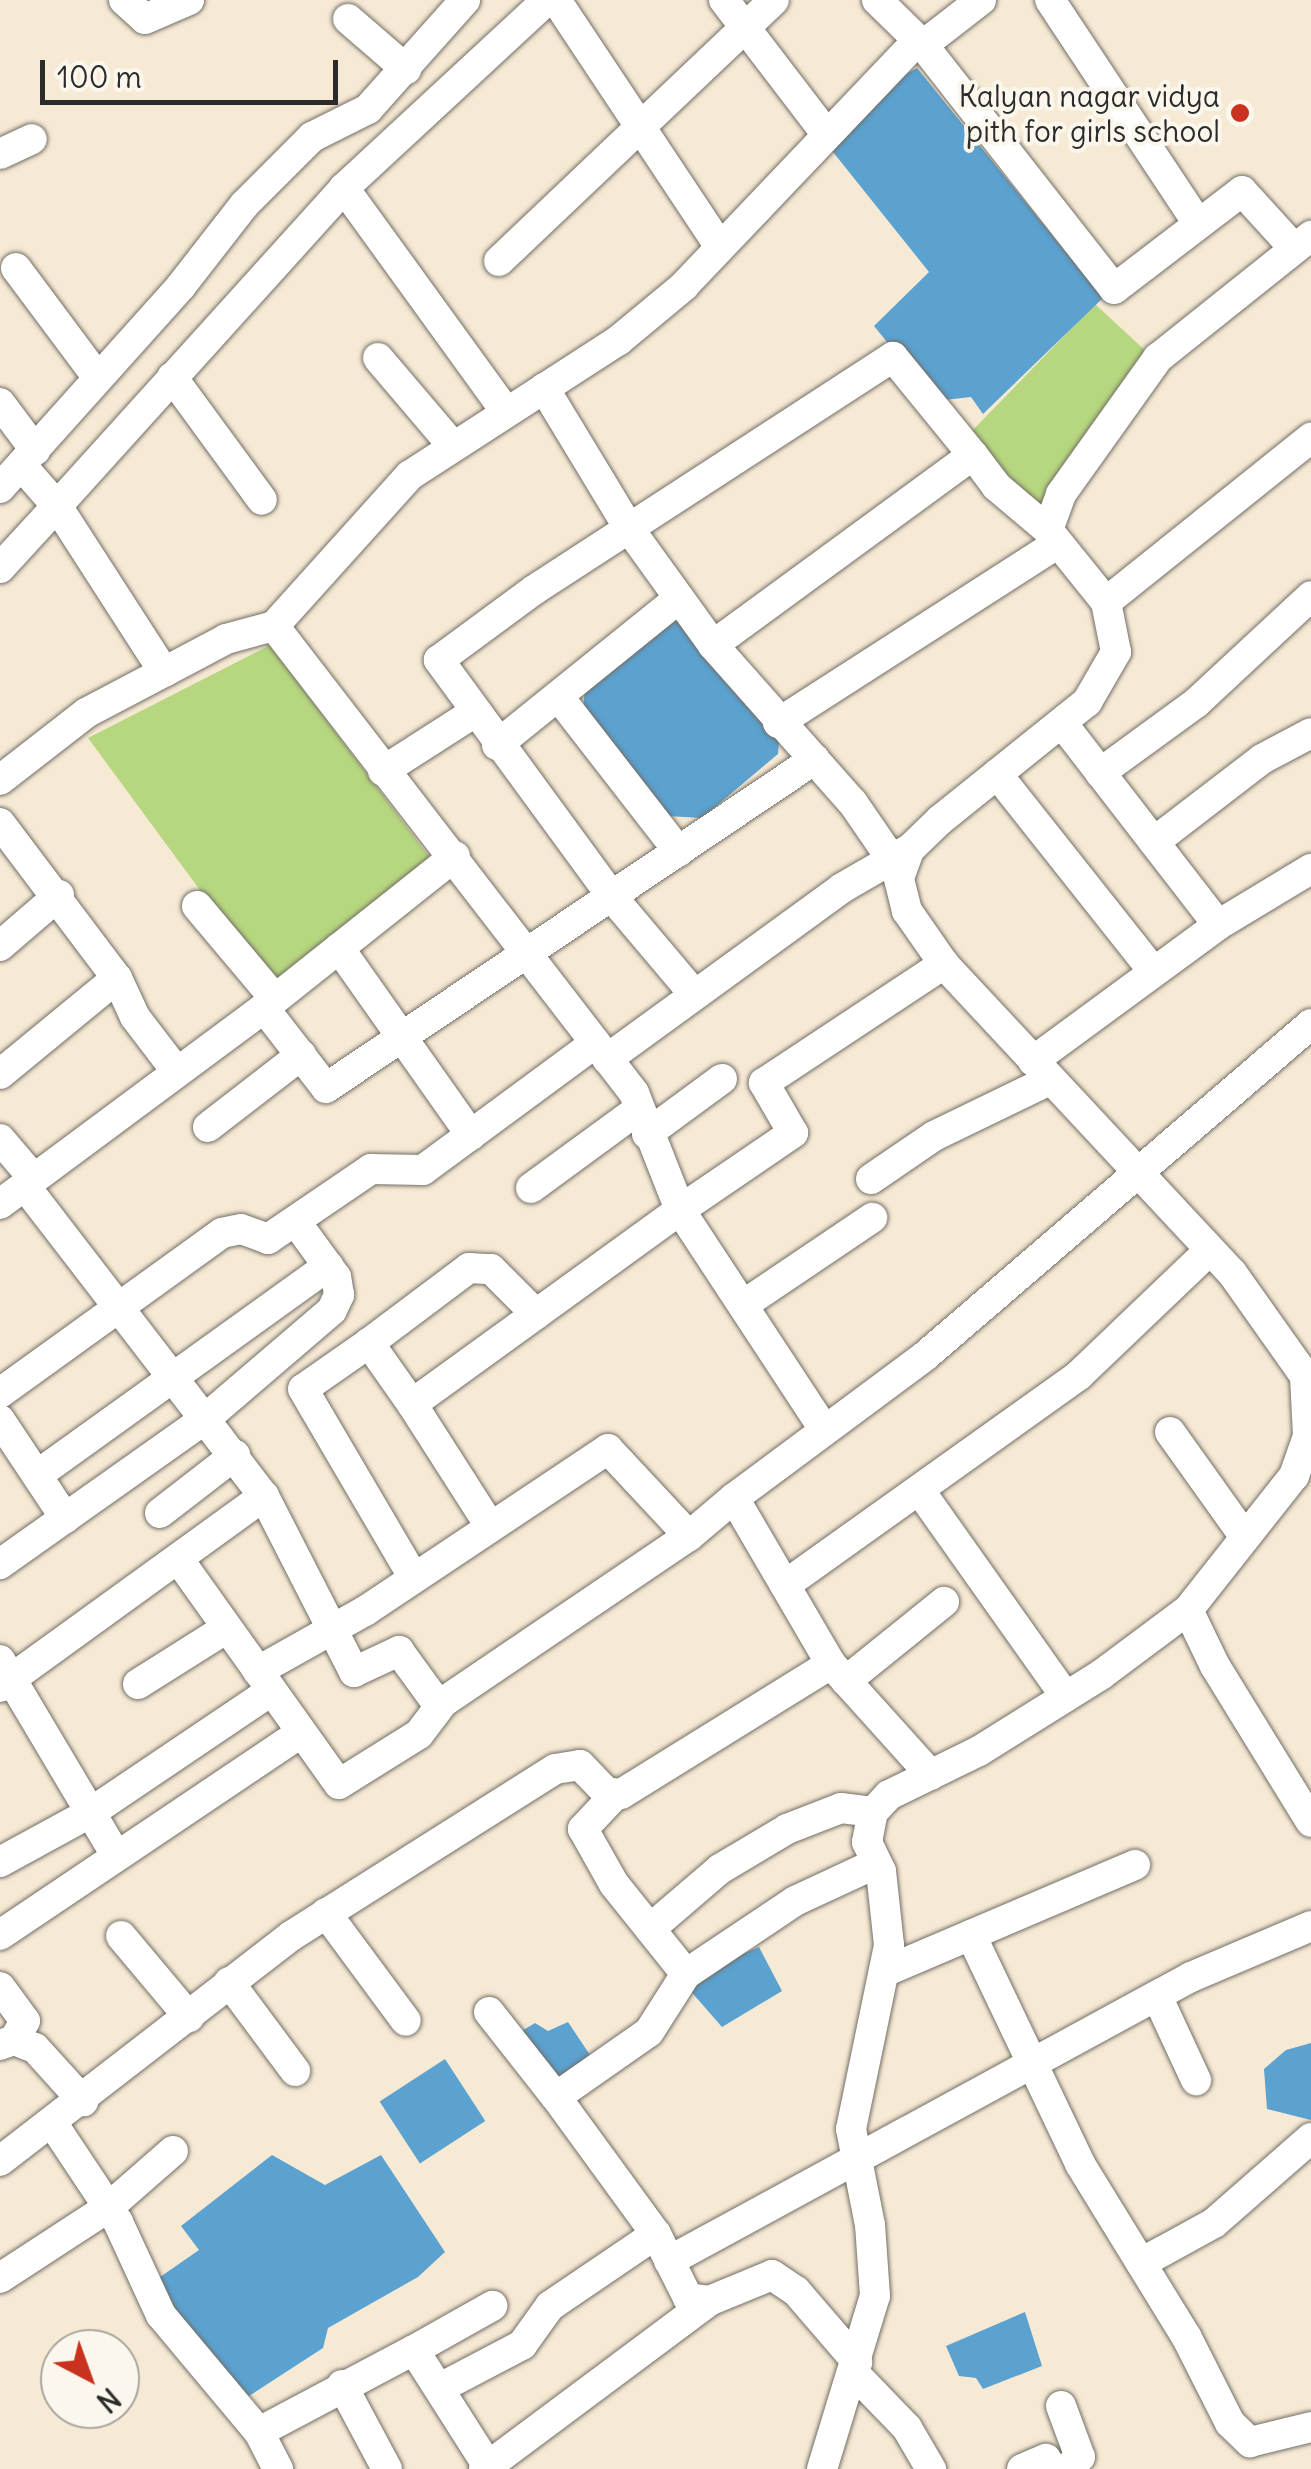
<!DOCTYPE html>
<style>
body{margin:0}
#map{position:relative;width:1311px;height:2469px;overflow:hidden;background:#f7ead5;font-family:Delius,sans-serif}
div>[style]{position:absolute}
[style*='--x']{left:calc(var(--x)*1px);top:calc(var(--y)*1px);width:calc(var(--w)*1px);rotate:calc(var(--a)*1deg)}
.green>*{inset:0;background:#b6d77f}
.water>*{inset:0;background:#5ba2d1;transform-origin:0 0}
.roads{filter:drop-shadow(0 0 2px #726e66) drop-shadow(0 0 2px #726e66)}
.minor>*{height:30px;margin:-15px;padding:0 15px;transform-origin:15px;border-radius:15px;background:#fff}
.dots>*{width:28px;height:28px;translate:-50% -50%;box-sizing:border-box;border:5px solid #fbf7ec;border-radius:50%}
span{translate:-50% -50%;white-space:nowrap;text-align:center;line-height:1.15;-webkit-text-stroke:8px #fbf7ec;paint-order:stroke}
.poi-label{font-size:30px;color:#2b2b2b}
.right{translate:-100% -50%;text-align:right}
.north{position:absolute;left:40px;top:2329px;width:100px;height:100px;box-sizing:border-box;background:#fbf7ec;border:2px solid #a8a59f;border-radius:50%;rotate:139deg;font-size:28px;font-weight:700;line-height:40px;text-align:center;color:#2b2b2b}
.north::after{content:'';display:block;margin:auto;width:35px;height:45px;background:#c8321e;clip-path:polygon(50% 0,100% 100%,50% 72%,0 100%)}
.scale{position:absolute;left:40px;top:60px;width:298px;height:45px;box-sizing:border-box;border:5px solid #2b2b2b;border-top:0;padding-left:12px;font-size:30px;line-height:35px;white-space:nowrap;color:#2b2b2b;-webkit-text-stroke:8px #fbf7ec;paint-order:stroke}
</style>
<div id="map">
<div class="green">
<i style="clip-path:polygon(1095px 304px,1149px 354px,1043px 512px,969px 434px)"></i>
<i style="clip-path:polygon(270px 645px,433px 862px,275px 992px,88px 738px)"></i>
</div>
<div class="water">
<i style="clip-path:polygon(917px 68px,1103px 298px,983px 414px,971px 397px,935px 401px,874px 326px,929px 272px,829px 147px,882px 87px)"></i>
<i style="clip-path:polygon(678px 619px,779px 742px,778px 754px,702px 818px,666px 816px,582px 723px,585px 687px)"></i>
<i style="clip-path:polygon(759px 1947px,782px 1991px,722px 2027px,687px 1987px,710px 1968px)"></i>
<i style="clip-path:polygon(568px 2022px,590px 2055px,553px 2081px,512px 2037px,535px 2023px,548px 2031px)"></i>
<i style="clip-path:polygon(1311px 2043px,1311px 2120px,1267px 2109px,1264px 2069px,1286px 2050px)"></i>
<i style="left:445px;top:2059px;width:74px;height:78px;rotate:57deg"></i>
<i style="clip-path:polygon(272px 2155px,325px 2185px,381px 2155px,445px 2252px,418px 2277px,328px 2328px,323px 2348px,249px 2396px,196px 2347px,150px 2284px,199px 2250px,181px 2226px)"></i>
<i style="clip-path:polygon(1025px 2312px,1042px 2366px,983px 2389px,976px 2378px,959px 2376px,946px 2346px)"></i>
</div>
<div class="roads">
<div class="minor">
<i style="--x:124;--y:0;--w:28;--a:42"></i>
<i style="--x:145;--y:19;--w:48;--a:-23.4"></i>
<i style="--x:556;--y:0;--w:294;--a:56.4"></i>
<i style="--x:724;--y:0;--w:165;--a:52.6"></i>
<i style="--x:877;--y:0;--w:64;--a:44.4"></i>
<i style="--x:981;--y:0;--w:73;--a:142.2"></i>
<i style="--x:923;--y:45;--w:310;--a:51.9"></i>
<i style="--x:1114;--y:289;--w:161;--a:-37.4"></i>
<i style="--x:1242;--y:191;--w:74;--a:47.7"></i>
<i style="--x:1050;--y:0;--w:266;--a:56.5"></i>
<i style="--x:348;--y:19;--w:77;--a:40.8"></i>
<i style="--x:917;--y:41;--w:338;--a:133.6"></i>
<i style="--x:684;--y:286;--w:85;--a:140.3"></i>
<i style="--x:619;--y:340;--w:249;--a:147.1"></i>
<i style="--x:410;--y:475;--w:203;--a:132"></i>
<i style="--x:274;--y:626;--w:590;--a:52.37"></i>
<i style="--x:634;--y:1093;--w:126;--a:68.5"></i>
<i style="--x:680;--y:1210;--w:137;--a:-34.3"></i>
<i style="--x:793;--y:1133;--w:58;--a:-120.1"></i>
<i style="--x:764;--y:1083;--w:216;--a:-33.5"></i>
<i style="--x:0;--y:154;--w:35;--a:-25"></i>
<i style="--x:344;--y:188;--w:273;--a:54.1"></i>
<i style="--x:499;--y:261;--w:379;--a:-43.5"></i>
<i style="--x:16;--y:268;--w:137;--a:53.3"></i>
<i style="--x:378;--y:358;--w:114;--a:49.6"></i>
<i style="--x:172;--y:377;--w:152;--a:53.8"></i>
<i style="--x:544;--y:388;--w:166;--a:58.8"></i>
<i style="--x:630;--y:530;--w:142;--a:54.2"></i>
<i style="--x:713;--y:645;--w:211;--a:48.5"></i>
<i style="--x:853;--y:803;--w:65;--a:55.6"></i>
<i style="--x:0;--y:403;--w:59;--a:53.3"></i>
<i style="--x:0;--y:488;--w:271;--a:-48.1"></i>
<i style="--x:181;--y:286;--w:103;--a:-52.1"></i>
<i style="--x:244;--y:205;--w:96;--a:-45"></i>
<i style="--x:312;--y:137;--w:63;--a:-26.6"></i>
<i style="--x:368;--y:109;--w:146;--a:-48.3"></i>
<i style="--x:0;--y:568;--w:84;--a:-47.4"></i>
<i style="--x:57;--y:506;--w:53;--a:-131.2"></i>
<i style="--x:1106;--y:602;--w:263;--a:-38.7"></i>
<i style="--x:713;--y:645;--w:322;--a:-36.2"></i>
<i style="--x:973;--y:455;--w:39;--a:53"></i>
<i style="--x:996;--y:486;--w:68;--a:40.2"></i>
<i style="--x:164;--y:672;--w:70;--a:-28"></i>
<i style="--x:226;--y:639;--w:50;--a:-15.2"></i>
<i style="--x:558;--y:696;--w:197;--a:52.2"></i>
<i style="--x:778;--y:723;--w:331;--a:-32.7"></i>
<i style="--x:1062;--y:723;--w:255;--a:52.3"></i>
<i style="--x:497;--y:745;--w:234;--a:-38.9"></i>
<i style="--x:383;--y:771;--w:109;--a:-32.7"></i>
<i style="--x:1100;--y:773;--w:119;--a:-36.1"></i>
<i style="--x:1196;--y:703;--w:157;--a:-42.9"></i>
<i style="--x:997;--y:774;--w:251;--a:51.6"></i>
<i style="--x:0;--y:780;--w:109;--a:-37.9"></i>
<i style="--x:86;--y:713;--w:88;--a:-27.7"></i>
<i style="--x:164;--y:672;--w:197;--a:-122.8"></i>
<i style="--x:57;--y:506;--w:428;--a:-47.9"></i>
<i style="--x:344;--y:188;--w:277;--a:-42.8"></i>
<i style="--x:0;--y:823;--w:194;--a:53"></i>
<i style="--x:117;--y:978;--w:151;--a:140.6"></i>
<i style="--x:1154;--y:842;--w:136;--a:-37.5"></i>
<i style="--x:1262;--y:759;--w:55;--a:-28"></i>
<i style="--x:197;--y:906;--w:121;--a:50"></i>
<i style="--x:0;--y:946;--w:78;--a:-40.8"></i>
<i style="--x:339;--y:948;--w:229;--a:54.8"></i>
<i style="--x:117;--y:978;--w:43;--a:65.2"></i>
<i style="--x:135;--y:1017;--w:69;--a:52.6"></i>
<i style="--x:694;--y:994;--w:126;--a:-130.2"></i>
<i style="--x:613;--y:898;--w:295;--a:-126.2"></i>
<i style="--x:439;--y:660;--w:118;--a:-36.4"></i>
<i style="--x:534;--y:590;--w:428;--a:-33"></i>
<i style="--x:893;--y:357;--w:127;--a:50.8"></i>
<i style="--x:264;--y:1008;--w:244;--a:-38.5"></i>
<i style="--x:607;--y:1059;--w:291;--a:-36"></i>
<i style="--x:842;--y:888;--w:74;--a:-30"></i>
<i style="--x:1033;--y:1061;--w:230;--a:-36.3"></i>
<i style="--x:1218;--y:925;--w:109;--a:-31.1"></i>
<i style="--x:208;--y:1127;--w:118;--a:-37.7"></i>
<i style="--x:647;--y:1134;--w:93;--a:-36.3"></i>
<i style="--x:0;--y:1139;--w:52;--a:49.6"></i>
<i style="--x:871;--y:1179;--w:76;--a:-34.3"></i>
<i style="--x:934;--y:1136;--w:129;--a:-25.8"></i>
<i style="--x:25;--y:1186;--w:391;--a:52.4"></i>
<i style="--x:264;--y:1496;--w:198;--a:62.9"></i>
<i style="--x:354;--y:1672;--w:50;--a:-25"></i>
<i style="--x:399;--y:1651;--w:68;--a:54"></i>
<i style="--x:531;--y:1188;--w:134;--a:-36.2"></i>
<i style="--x:0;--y:1204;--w:329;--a:-36.6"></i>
<i style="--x:264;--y:1008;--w:101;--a:52.2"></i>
<i style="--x:326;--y:1088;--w:589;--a:-33.93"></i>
<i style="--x:743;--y:1305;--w:156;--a:-34"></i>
<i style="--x:369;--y:1343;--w:125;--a:-36.9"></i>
<i style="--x:469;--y:1268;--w:22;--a:3"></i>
<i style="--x:491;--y:1269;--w:64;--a:45"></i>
<i style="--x:0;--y:1393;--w:274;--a:-35.8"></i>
<i style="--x:222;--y:1233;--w:19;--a:-12"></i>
<i style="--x:241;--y:1229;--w:29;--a:20"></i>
<i style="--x:268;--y:1239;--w:125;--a:-34.2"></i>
<i style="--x:371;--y:1169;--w:52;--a:1.1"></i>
<i style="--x:423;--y:1170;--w:214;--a:-36.4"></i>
<i style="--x:412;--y:1404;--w:75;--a:-125.2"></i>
<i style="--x:369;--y:1343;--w:80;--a:145.1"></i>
<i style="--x:303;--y:1389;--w:219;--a:59.6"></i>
<i style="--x:0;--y:1420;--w:118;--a:56.4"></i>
<i style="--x:65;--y:1518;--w:80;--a:144.7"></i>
<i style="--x:1170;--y:1432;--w:129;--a:54.5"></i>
<i style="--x:40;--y:1473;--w:355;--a:-35.7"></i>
<i style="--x:920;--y:1491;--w:252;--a:54.7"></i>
<i style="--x:734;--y:1498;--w:238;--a:-36.6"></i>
<i style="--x:925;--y:1356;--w:509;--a:-40.7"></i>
<i style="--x:160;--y:1513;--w:95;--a:-37.7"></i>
<i style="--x:65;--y:1518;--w:171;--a:-35.3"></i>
<i style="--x:205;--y:1419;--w:167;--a:-40.6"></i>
<i style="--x:332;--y:1310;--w:17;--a:-65"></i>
<i style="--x:339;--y:1295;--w:18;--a:-99"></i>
<i style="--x:336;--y:1277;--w:68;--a:-126"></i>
<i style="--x:490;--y:1526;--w:145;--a:-122.6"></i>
<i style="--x:412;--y:1404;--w:331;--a:-35.9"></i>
<i style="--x:680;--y:1210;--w:262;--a:56.7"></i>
<i style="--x:179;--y:1560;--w:275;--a:54.5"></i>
<i style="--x:339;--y:1784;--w:94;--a:-32"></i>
<i style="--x:419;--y:1734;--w:39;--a:-53"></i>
<i style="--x:442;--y:1703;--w:298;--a:-34.1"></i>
<i style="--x:785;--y:1585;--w:361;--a:-35.5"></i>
<i style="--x:1079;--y:1375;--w:181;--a:-43.7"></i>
<i style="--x:1188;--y:1610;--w:62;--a:64.3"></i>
<i style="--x:1215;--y:1666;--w:183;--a:58.4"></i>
<i style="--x:0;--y:1660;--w:227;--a:59.3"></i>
<i style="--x:831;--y:1664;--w:149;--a:48"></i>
<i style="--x:846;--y:1681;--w:126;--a:-38.9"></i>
<i style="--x:138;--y:1684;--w:105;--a:-32.2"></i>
<i style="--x:0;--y:1687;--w:326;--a:-35.9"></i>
<i style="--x:613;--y:1797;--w:44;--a:133.2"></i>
<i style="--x:583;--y:1829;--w:63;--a:60.6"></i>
<i style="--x:614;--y:1884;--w:115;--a:51.3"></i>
<i style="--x:0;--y:1862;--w:102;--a:-28.6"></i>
<i style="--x:90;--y:1813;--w:218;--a:-34"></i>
<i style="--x:326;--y:1913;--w:134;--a:53.5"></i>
<i style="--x:650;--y:1929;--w:92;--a:-40.6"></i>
<i style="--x:720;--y:1869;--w:78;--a:-30.8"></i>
<i style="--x:787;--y:1829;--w:58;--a:-21.3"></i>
<i style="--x:841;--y:1808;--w:32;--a:7"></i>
<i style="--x:0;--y:1935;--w:360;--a:-33.9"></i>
<i style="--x:971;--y:1935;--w:254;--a:64.5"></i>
<i style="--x:1080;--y:2164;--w:202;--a:58.4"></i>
<i style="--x:1186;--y:2336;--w:97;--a:63.2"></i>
<i style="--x:1230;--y:2423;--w:28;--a:44"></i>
<i style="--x:1250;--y:2442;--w:63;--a:-13.8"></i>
<i style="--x:121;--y:1936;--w:106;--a:50"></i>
<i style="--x:884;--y:1972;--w:273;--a:-23.1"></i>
<i style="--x:229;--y:1982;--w:111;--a:53.4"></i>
<i style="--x:0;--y:1987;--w:42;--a:53.7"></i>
<i style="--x:25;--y:2021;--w:22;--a:120"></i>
<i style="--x:1157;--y:1996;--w:93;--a:65.1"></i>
<i style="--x:489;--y:2012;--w:108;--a:51.8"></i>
<i style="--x:556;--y:2097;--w:113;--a:-35"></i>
<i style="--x:649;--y:2032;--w:69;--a:-57.5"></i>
<i style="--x:686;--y:1974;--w:131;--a:-33.8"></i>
<i style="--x:795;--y:1901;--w:90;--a:-24.9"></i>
<i style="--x:0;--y:2045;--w:15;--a:-20"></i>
<i style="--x:14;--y:2040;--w:22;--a:21"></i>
<i style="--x:35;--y:2048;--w:72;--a:47.8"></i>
<i style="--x:556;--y:2097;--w:170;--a:53.9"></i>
<i style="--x:656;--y:2234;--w:72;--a:63.4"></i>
<i style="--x:688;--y:2298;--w:21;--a:8"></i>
<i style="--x:709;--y:2301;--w:68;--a:-22.4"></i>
<i style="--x:772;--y:2275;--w:29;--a:34"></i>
<i style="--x:796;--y:2291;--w:94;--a:49.3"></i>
<i style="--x:53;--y:2124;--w:118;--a:56.4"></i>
<i style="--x:118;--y:2222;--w:102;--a:65.2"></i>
<i style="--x:161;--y:2315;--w:153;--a:50.1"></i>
<i style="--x:259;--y:2432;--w:42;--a:62.8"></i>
<i style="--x:0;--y:2161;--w:368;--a:-37.7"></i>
<i style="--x:291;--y:1936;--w:312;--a:-32.3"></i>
<i style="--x:555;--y:1769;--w:25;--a:-9"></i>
<i style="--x:580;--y:1765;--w:37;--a:46"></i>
<i style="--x:606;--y:1792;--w:15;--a:8"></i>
<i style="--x:621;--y:1794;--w:247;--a:-31.8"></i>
<i style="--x:831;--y:1664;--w:192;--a:-120.3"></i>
<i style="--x:734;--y:1498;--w:59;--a:139.8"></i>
<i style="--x:689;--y:1536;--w:119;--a:-133"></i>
<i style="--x:608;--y:1449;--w:292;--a:146.3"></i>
<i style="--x:365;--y:1611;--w:123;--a:150.7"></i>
<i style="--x:669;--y:2261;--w:594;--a:-28.55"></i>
<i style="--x:1191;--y:1977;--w:130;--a:-23"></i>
<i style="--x:1141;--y:2263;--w:83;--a:-28.7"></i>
<i style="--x:1214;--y:2223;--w:129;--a:-41.2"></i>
<i style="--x:0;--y:2278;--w:130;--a:-33.1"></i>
<i style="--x:109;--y:2207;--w:85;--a:-41.2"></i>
<i style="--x:414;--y:2350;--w:90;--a:-29.4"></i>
<i style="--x:853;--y:2372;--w:78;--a:46"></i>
<i style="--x:907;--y:2428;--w:48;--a:59.7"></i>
<i style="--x:342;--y:2385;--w:95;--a:61.8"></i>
<i style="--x:440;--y:2388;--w:93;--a:-27.7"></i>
<i style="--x:522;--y:2345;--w:48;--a:-54.3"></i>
<i style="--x:550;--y:2306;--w:128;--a:-34.2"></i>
<i style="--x:1061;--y:2406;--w:54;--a:69.6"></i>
<i style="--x:1080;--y:2457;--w:18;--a:137"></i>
<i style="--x:259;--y:2432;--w:175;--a:-27.9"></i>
<i style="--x:414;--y:2350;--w:138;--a:57.5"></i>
<i style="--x:484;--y:2469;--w:281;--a:-36.7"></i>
<i style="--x:822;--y:2469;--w:181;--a:-73"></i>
<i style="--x:875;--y:2296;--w:71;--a:-94"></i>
<i style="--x:870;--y:2225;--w:98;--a:-101.2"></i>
<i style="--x:851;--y:2129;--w:188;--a:-78.3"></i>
<i style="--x:889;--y:1945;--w:74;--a:-96.2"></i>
<i style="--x:881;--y:1871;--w:32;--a:-116"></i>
<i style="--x:867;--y:1842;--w:31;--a:-79"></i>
<i style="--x:873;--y:1812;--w:23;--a:-47"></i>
<i style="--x:889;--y:1795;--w:100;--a:-26.1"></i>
<i style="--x:979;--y:1751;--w:145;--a:-32"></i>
<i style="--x:1102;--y:1674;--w:107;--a:-36.7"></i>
<i style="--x:1188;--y:1610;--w:171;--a:-51.7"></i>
<i style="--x:1294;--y:1476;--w:42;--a:-70.7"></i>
<i style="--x:1308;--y:1436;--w:60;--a:-92.9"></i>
<i style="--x:1305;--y:1376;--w:126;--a:-125.3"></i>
<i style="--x:1232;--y:1273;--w:422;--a:-133"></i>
<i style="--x:944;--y:964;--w:65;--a:-124.9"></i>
<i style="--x:907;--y:911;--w:34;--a:-104"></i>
<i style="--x:899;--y:878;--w:30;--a:-70"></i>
<i style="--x:909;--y:850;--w:43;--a:-44.1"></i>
<i style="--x:940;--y:820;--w:189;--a:-38.8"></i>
<i style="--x:1087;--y:702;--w:58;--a:-59.9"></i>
<i style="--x:1116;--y:652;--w:51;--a:-101.3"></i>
<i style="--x:1106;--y:602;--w:92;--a:-128.9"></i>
<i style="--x:1048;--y:530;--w:38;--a:-70"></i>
<i style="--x:1061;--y:494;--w:167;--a:-54.5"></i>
<i style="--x:1158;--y:358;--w:196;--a:-38.6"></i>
<i style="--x:1022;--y:2469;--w:26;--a:-23"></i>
<i style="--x:1046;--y:2459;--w:12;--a:55"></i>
</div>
</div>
<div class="dots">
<i style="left:1240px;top:113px;background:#c8321e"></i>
</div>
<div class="poi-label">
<span class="right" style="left:1220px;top:113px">Kalyan nagar vidya<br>pith for girls school</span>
</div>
<div class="north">N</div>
<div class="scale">100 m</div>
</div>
